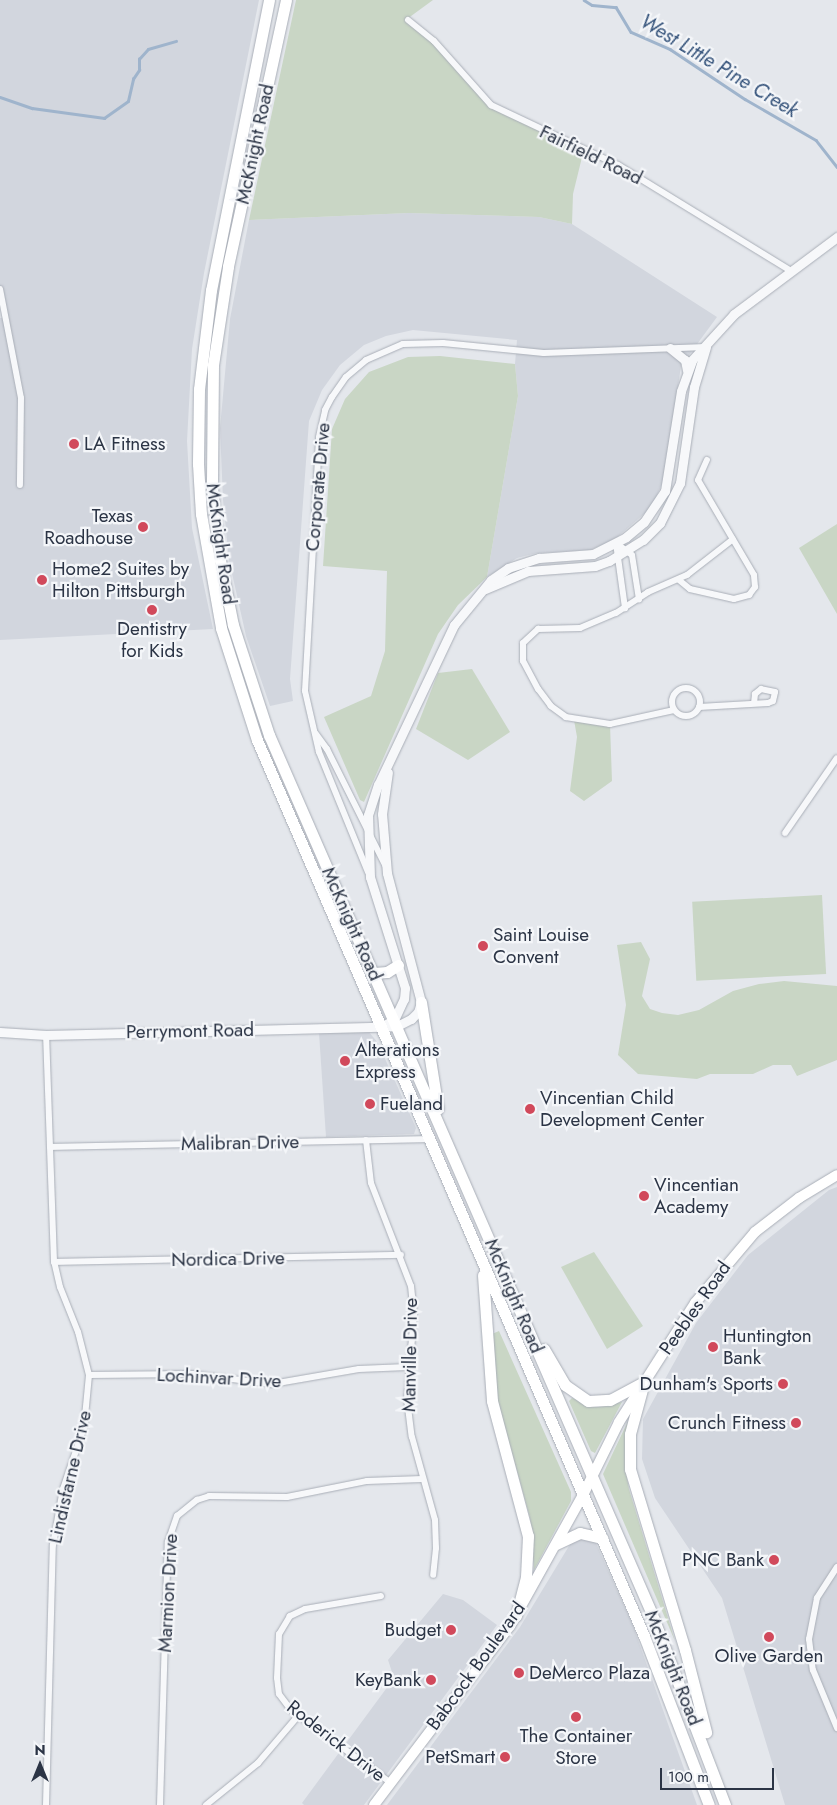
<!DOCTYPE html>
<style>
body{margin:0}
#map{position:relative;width:837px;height:1805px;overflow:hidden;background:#e4e7ec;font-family:Jost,sans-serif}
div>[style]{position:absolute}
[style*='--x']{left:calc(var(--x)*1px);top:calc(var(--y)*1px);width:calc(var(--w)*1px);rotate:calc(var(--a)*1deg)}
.built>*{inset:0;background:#d2d6de}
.green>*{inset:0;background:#c9d6c5;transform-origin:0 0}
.stream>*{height:2.5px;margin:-1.25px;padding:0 1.25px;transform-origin:1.25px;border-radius:1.25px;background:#9fb4cc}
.roads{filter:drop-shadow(0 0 1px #a9aeb7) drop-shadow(0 0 1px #a9aeb7)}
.minor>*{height:6px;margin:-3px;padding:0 3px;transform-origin:3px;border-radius:3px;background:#f7f8fa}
.minor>.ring{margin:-3px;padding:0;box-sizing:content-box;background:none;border:6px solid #f7f8fa;border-radius:50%}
.tertiary>*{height:9px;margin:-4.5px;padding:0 4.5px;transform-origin:4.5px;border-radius:4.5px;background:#f7f8fa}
.primary>*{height:10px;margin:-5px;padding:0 5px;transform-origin:5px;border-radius:5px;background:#fff}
.trunk>*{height:11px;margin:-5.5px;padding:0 5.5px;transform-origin:5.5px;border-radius:5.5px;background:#fff}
.dots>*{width:14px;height:14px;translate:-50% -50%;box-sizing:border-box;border:2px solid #f4f6f9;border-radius:50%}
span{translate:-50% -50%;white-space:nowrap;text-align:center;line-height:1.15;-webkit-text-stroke:4.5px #f4f6f9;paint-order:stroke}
.street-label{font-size:19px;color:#2b3445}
.poi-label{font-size:19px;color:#2b3445}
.left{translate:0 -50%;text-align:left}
.right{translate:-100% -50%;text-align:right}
.water-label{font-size:20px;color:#34527a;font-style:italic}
.north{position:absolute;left:15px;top:1740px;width:50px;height:50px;-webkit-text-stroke:4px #f4f6f9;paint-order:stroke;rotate:0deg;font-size:14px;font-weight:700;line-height:20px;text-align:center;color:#2b3445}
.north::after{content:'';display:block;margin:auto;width:18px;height:22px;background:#2b3445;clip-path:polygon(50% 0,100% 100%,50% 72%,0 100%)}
.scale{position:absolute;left:660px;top:1768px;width:114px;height:22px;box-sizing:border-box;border:2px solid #2b3445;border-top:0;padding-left:6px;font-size:15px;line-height:18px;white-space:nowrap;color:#2b3445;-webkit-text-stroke:4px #f4f6f9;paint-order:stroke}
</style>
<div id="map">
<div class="built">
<i style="clip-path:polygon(0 0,259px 0,204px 273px,192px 349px,187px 441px,192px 528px,213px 629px,0 640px,0 318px,5px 318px,0 289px)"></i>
<i style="clip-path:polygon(409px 213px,539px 217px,572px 224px,717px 317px,681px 366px,664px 479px,652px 507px,614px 540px,590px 550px,537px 553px,517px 558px,487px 577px,518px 396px,515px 364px,517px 340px,413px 330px,386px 336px,364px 345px,340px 365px,322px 390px,309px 421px,290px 679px,293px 701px,270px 706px,246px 636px,229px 560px,223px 500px,220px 428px,230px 319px,249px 220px)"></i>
<i style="clip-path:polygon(369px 1032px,378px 1043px,416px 1128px,414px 1134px,326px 1137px,319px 1033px)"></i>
<i style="clip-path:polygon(837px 1187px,837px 1805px,785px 1805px,722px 1598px,655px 1498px,642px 1459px,643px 1419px,696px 1323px,748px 1255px,829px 1190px)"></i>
<i style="clip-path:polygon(582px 1538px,595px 1541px,633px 1626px,697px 1805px,387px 1805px,520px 1627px,572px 1541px)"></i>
<i style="clip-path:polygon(443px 1594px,463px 1600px,497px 1625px,364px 1805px,304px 1805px,302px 1803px,394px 1678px,388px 1660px)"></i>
</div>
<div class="green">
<i style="clip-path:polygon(296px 0,433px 0,407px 19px,425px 31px,491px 105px,584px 149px,573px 194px,572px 224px,539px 217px,409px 213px,249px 220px)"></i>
<i style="clip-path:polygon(440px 356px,515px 364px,518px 396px,487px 577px,458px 605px,438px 634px,364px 802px,360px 800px,324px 717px,371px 696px,385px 651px,387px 571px,323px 566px,332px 429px,345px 399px,369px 372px,408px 357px)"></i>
<i style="clip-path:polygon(837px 524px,837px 614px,799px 548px)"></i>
<i style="clip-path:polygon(472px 669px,510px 732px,468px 760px,416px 729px,438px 673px)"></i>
<i style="clip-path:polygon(574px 720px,610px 724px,612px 781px,584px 801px,570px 791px,577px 737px)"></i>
<i style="left:822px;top:895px;width:79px;height:130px;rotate:87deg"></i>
<i style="clip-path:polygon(641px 942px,650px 959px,642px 996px,650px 1009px,662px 1013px,678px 1015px,699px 1010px,733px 991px,759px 984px,784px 981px,837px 986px,837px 1060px,797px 1076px,791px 1065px,773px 1065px,753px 1074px,710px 1074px,697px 1079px,638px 1074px,618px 1055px,626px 1005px,617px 945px)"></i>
<i style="clip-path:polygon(594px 1252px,643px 1326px,607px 1349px,561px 1267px)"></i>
<i style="clip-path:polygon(499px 1331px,571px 1492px,571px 1501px,534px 1570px,530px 1518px,496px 1396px,492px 1334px)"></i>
<i style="clip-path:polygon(572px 1398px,597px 1407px,622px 1402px,595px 1453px,591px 1451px,569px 1401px)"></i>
<i style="clip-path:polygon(628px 1421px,625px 1466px,629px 1489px,675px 1641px,603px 1474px)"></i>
</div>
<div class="stream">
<i style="--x:584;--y:0;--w:9;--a:32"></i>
<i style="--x:592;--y:5;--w:24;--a:5"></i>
<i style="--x:616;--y:7;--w:29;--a:59"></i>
<i style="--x:631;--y:32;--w:43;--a:23.6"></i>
<i style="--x:670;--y:49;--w:90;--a:33.7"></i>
<i style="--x:745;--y:99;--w:82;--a:30"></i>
<i style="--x:816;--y:140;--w:34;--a:52"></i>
<i style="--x:0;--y:97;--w:34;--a:19"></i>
<i style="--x:32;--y:108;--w:73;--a:7.9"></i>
<i style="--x:104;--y:118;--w:29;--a:-35"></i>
<i style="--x:128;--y:101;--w:23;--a:-77"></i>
<i style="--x:133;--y:79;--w:11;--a:-56"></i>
<i style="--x:139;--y:70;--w:11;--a:-90"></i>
<i style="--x:139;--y:59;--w:13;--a:-48"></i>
<i style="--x:148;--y:49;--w:29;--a:-16"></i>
</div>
<div class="roads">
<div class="minor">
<i style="--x:408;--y:20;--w:33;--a:39"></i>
<i style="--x:434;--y:41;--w:86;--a:48.3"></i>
<i style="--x:491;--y:105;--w:140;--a:25.3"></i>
<i style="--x:618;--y:165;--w:203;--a:31.5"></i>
<i style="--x:0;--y:289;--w:111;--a:79.1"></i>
<i style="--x:21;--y:398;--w:87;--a:90.7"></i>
<i style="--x:616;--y:543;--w:66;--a:82.1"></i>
<i style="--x:616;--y:543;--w:20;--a:37"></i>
<i style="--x:632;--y:555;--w:45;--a:81"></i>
<i style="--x:679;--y:580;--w:14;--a:39"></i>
<i style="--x:690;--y:589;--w:45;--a:12.8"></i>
<i style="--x:734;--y:599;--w:16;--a:-15"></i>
<i style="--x:749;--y:595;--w:10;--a:-53"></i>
<i style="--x:755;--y:587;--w:12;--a:-95"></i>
<i style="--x:754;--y:575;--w:110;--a:-120.5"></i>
<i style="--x:698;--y:480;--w:22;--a:-66"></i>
<i class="ring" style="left:672px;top:688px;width:22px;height:22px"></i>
<i style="--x:699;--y:707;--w:69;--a:-3.3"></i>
<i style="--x:768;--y:703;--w:5;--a:-22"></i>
<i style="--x:773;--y:701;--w:9;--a:-77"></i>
<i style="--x:775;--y:692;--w:14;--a:-168"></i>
<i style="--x:761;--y:689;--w:8;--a:140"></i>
<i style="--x:755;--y:694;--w:9;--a:96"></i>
<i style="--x:674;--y:710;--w:66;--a:167.7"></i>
<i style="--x:610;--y:724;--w:45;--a:-171"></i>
<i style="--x:566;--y:717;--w:19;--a:-144"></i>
<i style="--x:551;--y:706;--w:21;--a:-127"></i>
<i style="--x:538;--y:689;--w:32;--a:-118"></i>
<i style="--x:523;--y:661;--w:18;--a:-90"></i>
<i style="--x:523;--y:643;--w:21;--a:-43"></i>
<i style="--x:538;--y:629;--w:42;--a:-1.4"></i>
<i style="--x:580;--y:628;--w:39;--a:-23"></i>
<i style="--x:616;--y:613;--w:38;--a:-33"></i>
<i style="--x:648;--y:592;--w:43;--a:-23.6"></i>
<i style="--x:687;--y:575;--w:58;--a:-38"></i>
<i style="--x:316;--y:734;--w:19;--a:54"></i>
<i style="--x:327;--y:749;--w:130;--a:63.4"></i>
<i style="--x:785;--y:833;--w:91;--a:-55.3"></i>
<i style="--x:368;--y:872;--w:130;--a:-112.2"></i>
<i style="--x:319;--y:752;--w:63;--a:-102.9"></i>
<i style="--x:305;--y:691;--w:254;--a:-86.8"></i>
<i style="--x:319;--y:437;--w:28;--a:-77"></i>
<i style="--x:325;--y:410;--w:15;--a:-62"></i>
<i style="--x:332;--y:397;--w:24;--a:-55"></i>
<i style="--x:346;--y:377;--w:26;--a:-40"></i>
<i style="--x:366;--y:360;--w:40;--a:-23.4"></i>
<i style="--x:403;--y:344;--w:40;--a:-1.4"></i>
<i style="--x:443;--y:343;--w:101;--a:5.7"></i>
<i style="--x:544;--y:353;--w:162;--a:-2.1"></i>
<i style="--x:366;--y:1140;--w:43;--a:83.4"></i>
<i style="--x:371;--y:1183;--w:110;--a:68.8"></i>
<i style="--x:411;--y:1286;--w:28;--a:84"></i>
<i style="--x:414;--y:1314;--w:85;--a:94.7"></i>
<i style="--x:407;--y:1399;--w:38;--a:83"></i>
<i style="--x:412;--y:1437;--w:86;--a:74.5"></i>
<i style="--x:435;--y:1520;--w:28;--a:88"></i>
<i style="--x:436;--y:1548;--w:27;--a:96"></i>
<i style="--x:51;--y:1147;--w:378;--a:-1.2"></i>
<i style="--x:54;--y:1262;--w:347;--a:-1.2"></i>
<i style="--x:89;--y:1375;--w:103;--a:-0.6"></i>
<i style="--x:192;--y:1374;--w:81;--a:7.1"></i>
<i style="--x:272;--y:1384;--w:88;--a:-9.8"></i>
<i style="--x:359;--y:1369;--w:48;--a:-2.4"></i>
<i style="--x:837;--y:1567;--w:37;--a:123"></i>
<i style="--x:817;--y:1598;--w:42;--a:101"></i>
<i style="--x:809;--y:1639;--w:31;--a:83"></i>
<i style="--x:813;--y:1670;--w:63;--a:67.5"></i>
<i style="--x:381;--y:1596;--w:77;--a:170.3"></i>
<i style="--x:305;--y:1609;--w:17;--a:155"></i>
<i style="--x:290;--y:1616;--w:21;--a:121"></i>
<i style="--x:279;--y:1634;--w:44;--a:92.6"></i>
<i style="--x:277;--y:1678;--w:16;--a:83"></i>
<i style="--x:279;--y:1694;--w:20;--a:53"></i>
<i style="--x:291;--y:1710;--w:124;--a:36.1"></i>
<i style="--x:46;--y:1805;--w:260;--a:-88.5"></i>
<i style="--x:53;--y:1545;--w:57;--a:-79.9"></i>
<i style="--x:63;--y:1489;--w:65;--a:-71.3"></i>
<i style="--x:84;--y:1427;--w:52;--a:-84.5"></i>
<i style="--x:89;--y:1375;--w:44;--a:-104.3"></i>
<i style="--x:78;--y:1332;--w:48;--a:-111.8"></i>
<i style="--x:60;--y:1287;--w:26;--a:-103"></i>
<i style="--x:54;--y:1262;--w:227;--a:-92"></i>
<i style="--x:160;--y:1805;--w:263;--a:-88.3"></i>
<i style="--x:168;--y:1542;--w:28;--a:-71"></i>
<i style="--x:177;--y:1516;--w:26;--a:-39"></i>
<i style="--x:197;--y:1500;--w:13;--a:-18"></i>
<i style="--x:209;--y:1496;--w:78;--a:0.7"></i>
<i style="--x:287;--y:1497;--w:82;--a:-11.3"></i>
<i style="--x:367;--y:1481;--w:55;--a:-2.1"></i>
<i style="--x:206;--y:1805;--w:67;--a:-38.9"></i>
<i style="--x:258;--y:1763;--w:62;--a:-49.6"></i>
</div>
<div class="tertiary">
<i style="--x:670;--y:348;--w:19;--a:39"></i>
<i style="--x:685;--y:360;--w:10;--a:79"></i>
<i style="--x:485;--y:589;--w:47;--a:-22.7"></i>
<i style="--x:528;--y:571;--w:67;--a:-4.3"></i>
<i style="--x:595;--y:566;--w:15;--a:-20"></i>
<i style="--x:609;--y:561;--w:40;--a:-32"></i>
<i style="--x:643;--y:540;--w:24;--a:-45"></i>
<i style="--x:660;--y:523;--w:45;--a:-63.4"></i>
<i style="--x:680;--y:483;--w:97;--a:-81.7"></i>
<i style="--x:694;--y:387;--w:42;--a:-73.3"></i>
<i style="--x:380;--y:1027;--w:16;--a:-27"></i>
<i style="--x:394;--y:1020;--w:23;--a:-65"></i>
<i style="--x:404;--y:999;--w:11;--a:-85"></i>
<i style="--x:405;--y:988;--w:116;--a:-107.5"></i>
<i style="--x:370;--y:877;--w:62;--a:-91.8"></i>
<i style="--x:368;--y:815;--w:32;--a:-72"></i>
<i style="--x:378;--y:785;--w:177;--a:-64.6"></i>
<i style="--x:454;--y:625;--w:58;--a:-50.6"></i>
<i style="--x:491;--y:580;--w:21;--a:-35"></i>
<i style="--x:508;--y:568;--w:33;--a:-18"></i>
<i style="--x:539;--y:558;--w:54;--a:-4.2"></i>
<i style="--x:593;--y:554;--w:37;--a:-27"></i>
<i style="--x:626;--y:537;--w:23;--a:-40"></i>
<i style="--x:644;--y:522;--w:37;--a:-56"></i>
<i style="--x:665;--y:491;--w:101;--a:-80.9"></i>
<i style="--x:681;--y:391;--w:33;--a:-70"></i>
<i style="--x:692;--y:360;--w:62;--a:-47.6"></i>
<i style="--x:734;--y:314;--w:129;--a:-36.8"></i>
<i style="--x:0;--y:1032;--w:46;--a:3.7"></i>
<i style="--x:46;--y:1035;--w:334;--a:-1.4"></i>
<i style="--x:380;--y:1027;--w:17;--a:-3"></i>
<i style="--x:397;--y:1026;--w:16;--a:-27"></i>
<i style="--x:411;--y:1019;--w:10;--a:-45"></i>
<i style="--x:418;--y:1012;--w:10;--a:-73"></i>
<i style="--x:421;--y:1002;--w:133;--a:-104.8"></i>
<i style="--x:387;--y:873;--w:59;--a:-94.8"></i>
<i style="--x:382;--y:814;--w:42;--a:-81.9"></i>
</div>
<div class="primary">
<i style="--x:374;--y:1805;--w:225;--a:-52.8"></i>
<i style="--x:510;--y:1626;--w:150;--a:-60.9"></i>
<i style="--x:583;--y:1495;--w:81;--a:-63.7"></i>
<i style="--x:619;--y:1422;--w:141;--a:-57.4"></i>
<i style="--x:695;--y:1303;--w:93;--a:-49.8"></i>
<i style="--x:755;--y:1232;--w:56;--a:-37.7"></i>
<i style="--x:799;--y:1198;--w:44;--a:-31.2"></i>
</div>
<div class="trunk">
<i style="--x:269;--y:0;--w:296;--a:101.3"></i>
<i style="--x:211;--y:290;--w:100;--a:96.9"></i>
<i style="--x:199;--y:389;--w:75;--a:90.8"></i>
<i style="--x:198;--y:464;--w:50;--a:86.6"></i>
<i style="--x:201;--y:514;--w:116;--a:80"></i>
<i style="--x:221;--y:628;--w:118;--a:72.2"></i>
<i style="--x:257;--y:740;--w:976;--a:66.64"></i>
<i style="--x:644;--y:1636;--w:181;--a:69"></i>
<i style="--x:286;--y:0;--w:273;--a:102.3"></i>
<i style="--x:228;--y:267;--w:99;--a:98.7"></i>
<i style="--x:213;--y:365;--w:123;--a:90.5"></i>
<i style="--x:212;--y:488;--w:72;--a:83.7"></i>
<i style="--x:220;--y:560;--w:66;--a:78.7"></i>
<i style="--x:233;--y:625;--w:116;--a:71.9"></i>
<i style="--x:269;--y:735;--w:957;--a:66.46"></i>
<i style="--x:651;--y:1612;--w:207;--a:69"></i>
<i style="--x:374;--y:973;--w:13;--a:-4"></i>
<i style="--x:387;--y:972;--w:13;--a:-32"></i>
<i style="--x:421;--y:1002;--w:108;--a:81"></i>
<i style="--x:483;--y:1275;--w:126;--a:85.9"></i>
<i style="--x:492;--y:1401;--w:140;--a:75.1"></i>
<i style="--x:528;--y:1536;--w:41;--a:92.8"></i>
<i style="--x:526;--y:1577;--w:40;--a:104.4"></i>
<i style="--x:544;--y:1349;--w:42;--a:59.7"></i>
<i style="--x:565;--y:1385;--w:28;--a:35"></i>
<i style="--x:588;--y:1401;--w:22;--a:-3"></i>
<i style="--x:610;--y:1400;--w:38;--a:-28"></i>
<i style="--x:644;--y:1382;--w:54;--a:105.1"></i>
<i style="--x:630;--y:1434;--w:35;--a:90"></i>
<i style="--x:630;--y:1469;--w:189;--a:73.1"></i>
<i style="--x:685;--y:1650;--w:85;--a:75.6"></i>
<i style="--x:556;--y:1544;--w:26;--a:-25"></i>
<i style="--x:580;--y:1533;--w:23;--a:13"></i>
</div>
</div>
<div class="dots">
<i style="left:74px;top:444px;background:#d1495b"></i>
<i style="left:143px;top:527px;background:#d1495b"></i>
<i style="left:42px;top:580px;background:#d1495b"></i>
<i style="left:152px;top:610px;background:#d1495b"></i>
<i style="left:483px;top:946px;background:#d1495b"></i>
<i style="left:345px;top:1061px;background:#d1495b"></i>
<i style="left:370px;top:1104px;background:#d1495b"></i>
<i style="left:530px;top:1109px;background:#d1495b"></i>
<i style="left:644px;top:1196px;background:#d1495b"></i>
<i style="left:713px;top:1347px;background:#d1495b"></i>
<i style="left:783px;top:1384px;background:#d1495b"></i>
<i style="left:796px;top:1423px;background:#d1495b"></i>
<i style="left:774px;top:1560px;background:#d1495b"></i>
<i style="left:451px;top:1630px;background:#d1495b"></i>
<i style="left:769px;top:1637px;background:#d1495b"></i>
<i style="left:519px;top:1673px;background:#d1495b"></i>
<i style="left:431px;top:1680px;background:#d1495b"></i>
<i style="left:576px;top:1717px;background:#d1495b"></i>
<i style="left:505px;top:1757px;background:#d1495b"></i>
</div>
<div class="street-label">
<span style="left:255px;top:144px;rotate:-78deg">McKnight Road</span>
<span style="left:591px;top:155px;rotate:26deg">Fairfield Road</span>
<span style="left:318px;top:487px;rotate:-85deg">Corporate Drive</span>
<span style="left:221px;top:544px;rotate:82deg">McKnight Road</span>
<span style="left:352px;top:924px;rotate:66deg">McKnight Road</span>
<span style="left:190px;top:1031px;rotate:-1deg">Perrymont Road</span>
<span style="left:240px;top:1143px;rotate:-1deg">Malibran Drive</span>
<span style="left:228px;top:1259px;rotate:-1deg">Nordica Drive</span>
<span style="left:514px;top:1296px;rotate:67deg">McKnight Road</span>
<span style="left:695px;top:1308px;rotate:-55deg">Peebles Road</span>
<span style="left:410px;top:1355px;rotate:-89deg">Manville Drive</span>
<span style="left:219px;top:1378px;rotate:3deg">Lochinvar Drive</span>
<span style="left:70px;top:1477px;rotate:-77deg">Lindisfarne Drive</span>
<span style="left:168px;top:1593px;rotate:-87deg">Marmion Drive</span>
<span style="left:476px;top:1666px;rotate:-54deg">Babcock Boulevard</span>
<span style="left:673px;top:1668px;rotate:68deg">McKnight Road</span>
<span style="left:336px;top:1741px;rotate:38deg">Roderick Drive</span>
</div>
<div class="poi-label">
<span class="left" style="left:84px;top:444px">LA Fitness</span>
<span class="right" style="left:133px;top:527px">Texas<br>Roadhouse</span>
<span class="left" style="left:52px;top:580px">Home2 Suites by<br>Hilton Pittsburgh</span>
<span style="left:152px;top:640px">Dentistry<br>for Kids</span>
<span class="left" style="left:493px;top:946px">Saint Louise<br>Convent</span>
<span class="left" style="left:355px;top:1061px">Alterations<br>Express</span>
<span class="left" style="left:540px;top:1109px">Vincentian Child<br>Development Center</span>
<span class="left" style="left:380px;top:1104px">Fueland</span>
<span class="left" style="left:654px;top:1196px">Vincentian<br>Academy</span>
<span class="left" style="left:723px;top:1347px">Huntington<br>Bank</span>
<span class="right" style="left:773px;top:1384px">Dunham's Sports</span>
<span class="right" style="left:786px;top:1423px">Crunch Fitness</span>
<span class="right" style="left:764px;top:1560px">PNC Bank</span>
<span class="right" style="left:441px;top:1630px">Budget</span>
<span style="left:769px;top:1656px">Olive Garden</span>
<span class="left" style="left:529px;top:1673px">DeMerco Plaza</span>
<span class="right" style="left:421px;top:1680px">KeyBank</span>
<span style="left:576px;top:1747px">The Container<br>Store</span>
<span class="right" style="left:495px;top:1757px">PetSmart</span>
</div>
<div class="water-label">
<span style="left:719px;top:66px;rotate:31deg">West Little Pine Creek</span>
</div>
<div class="north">N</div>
<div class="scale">100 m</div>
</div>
